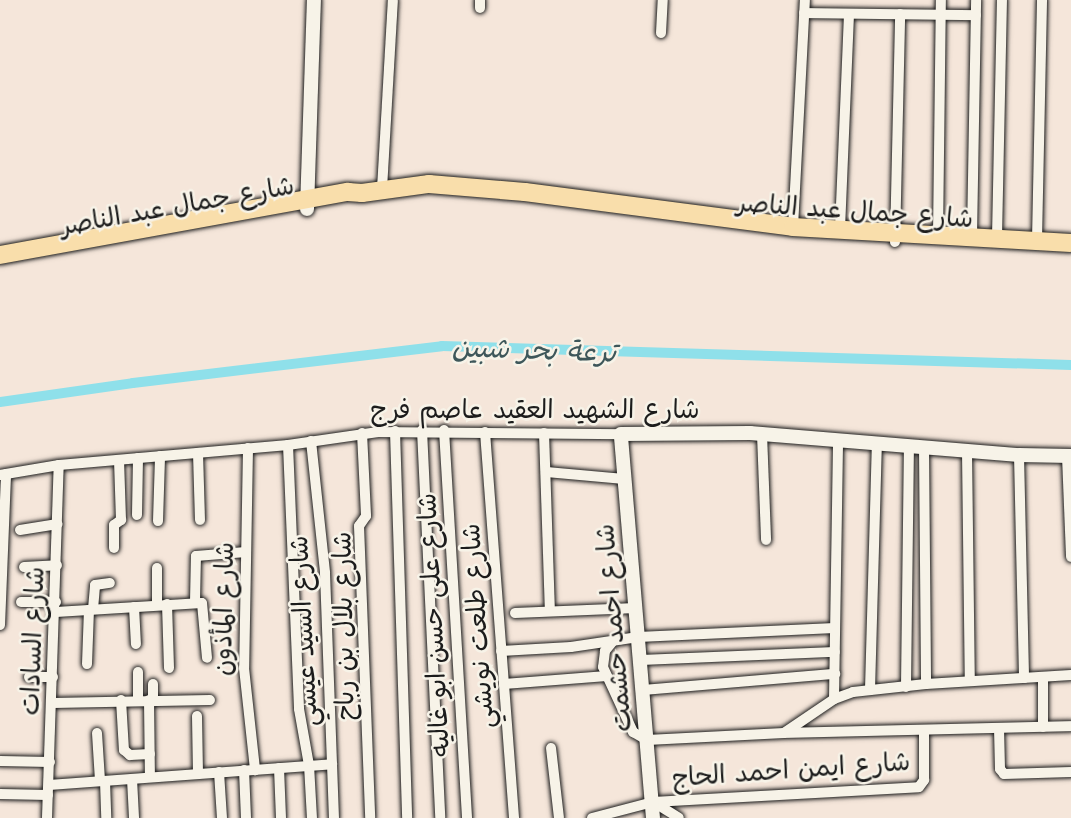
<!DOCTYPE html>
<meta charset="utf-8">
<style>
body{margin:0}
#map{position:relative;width:1071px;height:818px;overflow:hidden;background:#f5e6da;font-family:"Shantell Sans","Playpen Sans Arabic",sans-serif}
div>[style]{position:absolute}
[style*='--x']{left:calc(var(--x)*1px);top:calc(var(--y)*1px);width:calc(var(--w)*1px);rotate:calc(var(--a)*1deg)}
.canal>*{height:10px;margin:-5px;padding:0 5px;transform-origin:5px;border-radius:5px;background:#8fe0ea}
.roads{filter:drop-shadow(0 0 2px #1c1c1c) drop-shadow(0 0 2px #1c1c1c)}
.minor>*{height:10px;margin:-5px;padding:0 5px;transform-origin:5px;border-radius:5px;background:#f7f3e8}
.tertiary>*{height:14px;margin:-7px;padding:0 7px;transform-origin:7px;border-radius:7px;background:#f7f3e8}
.primary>*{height:18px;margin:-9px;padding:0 9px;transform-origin:9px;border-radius:9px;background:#f9deab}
span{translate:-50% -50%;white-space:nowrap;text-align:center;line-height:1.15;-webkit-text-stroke:5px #f7f3e8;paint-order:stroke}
.street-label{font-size:26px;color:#1c1c1c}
.water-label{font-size:28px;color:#3e575a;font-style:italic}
</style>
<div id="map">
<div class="canal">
<i style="--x:0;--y:402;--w:134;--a:-8.1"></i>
<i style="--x:133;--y:383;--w:311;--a:-6.8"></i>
<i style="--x:442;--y:346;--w:629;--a:1.73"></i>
</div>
<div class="roads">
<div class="minor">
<i style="--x:480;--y:0;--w:8;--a:90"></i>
<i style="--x:804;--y:13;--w:172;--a:0.7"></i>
<i style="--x:661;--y:33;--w:33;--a:-87"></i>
<i style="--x:382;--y:189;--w:189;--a:-86.7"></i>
<i style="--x:793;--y:227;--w:227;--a:-87"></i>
<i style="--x:840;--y:229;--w:215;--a:-87.6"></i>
<i style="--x:938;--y:235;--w:235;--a:-89.3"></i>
<i style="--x:972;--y:236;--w:236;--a:-89"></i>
<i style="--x:997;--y:237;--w:237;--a:-88.8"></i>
<i style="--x:1037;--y:240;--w:240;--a:-88.8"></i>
<i style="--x:895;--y:242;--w:228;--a:-88.7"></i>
<i style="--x:422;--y:430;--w:388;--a:87.3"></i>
<i style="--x:444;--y:430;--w:389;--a:86.6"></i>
<i style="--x:395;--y:431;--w:387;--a:88.2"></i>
<i style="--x:485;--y:432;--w:387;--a:85.7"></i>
<i style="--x:362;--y:433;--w:83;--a:87.2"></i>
<i style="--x:366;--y:516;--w:12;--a:125"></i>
<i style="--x:359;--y:526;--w:292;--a:87.8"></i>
<i style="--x:544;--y:433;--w:178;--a:88.1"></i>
<i style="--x:762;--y:434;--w:106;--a:87.8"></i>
<i style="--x:311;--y:441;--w:133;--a:83.9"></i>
<i style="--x:325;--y:573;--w:245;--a:87.9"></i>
<i style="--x:288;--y:445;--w:264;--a:87.6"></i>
<i style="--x:299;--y:709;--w:57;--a:79.9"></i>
<i style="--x:309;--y:765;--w:53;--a:86.8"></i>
<i style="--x:924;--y:447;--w:237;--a:89.5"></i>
<i style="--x:248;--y:448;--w:220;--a:91"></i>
<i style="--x:244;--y:668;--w:103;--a:83.8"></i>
<i style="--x:967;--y:451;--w:230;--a:89.3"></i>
<i style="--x:198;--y:453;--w:67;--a:88.3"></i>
<i style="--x:1019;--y:455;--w:223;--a:88.7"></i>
<i style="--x:1067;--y:456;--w:101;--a:87.7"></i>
<i style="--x:546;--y:472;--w:79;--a:5.1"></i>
<i style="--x:0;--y:475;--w:60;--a:-9.6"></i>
<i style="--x:59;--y:465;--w:230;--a:-5"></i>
<i style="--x:288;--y:445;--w:91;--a:-8.2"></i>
<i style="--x:378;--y:432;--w:243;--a:0.5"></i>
<i style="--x:137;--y:515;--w:57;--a:-89"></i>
<i style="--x:158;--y:521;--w:65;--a:-88.2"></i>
<i style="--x:20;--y:530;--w:38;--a:-9"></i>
<i style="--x:114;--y:548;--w:23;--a:-90"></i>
<i style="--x:114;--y:525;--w:9;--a:-36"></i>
<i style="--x:121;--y:520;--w:60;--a:-91.9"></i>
<i style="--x:24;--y:567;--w:33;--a:-3"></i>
<i style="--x:157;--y:568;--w:37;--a:90"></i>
<i style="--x:21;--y:602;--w:35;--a:0"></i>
<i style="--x:195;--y:602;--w:46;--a:-88.8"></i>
<i style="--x:196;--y:556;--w:50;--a:-4.6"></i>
<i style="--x:167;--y:604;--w:64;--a:88.2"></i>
<i style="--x:134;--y:607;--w:37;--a:87"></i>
<i style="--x:93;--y:609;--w:24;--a:-85"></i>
<i style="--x:95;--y:585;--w:15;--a:-8"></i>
<i style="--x:56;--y:612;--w:146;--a:-3.5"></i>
<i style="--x:202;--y:603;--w:55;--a:84.8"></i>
<i style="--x:515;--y:613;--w:121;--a:-2.4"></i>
<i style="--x:0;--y:625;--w:151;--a:-87.7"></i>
<i style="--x:613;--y:641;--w:13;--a:129"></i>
<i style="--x:605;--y:651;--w:16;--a:97"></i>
<i style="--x:603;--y:667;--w:72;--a:65.2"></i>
<i style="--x:633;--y:732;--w:16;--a:30"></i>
<i style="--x:647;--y:740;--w:137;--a:-2.9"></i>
<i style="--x:784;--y:733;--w:60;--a:-34.2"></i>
<i style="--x:834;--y:699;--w:20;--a:-20"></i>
<i style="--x:853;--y:692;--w:73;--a:-6.3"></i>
<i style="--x:926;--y:684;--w:145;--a:-3.6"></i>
<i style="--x:501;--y:651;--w:70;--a:-3.3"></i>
<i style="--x:571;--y:647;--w:68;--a:-8.5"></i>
<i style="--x:638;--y:637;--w:197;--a:-2.6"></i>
<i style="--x:641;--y:660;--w:194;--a:-2.4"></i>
<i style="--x:87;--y:664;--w:54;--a:-87.9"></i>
<i style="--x:138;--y:672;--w:28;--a:90"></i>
<i style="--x:29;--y:677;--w:24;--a:0"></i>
<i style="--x:1043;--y:677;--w:50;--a:90"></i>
<i style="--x:153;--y:684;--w:16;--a:90"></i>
<i style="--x:504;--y:684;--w:103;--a:-4.4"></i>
<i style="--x:906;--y:687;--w:241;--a:-89.3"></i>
<i style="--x:643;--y:690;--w:193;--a:-4.8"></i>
<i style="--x:870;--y:690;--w:247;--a:-88.4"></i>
<i style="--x:834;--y:699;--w:259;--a:-89.1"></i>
<i style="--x:121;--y:700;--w:50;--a:86.6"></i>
<i style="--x:124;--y:750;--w:8;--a:40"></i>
<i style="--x:130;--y:755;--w:20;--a:-3"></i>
<i style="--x:149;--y:700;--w:77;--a:89.3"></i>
<i style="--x:53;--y:703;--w:157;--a:-1.1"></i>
<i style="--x:197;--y:716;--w:58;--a:89"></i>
<i style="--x:999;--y:728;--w:41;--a:88.6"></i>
<i style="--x:1000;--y:769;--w:6;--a:51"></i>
<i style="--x:1004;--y:774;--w:67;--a:-1.7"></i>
<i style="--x:97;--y:733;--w:48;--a:86.4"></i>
<i style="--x:787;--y:733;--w:284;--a:-1.4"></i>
<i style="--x:551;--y:748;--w:70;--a:83.5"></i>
<i style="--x:0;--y:761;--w:50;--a:1.1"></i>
<i style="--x:279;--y:768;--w:50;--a:87.7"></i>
<i style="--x:244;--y:770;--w:48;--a:87.6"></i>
<i style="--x:219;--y:772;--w:46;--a:86.3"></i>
<i style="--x:132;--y:779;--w:39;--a:87"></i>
<i style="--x:105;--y:781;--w:37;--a:88"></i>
<i style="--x:49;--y:785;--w:284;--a:-4.2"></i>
<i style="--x:0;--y:794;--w:48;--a:1.2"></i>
<i style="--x:655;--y:803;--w:28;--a:32"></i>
<i style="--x:47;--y:818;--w:353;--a:-88.1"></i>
<i style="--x:592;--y:818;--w:63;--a:-14.7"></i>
<i style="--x:653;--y:802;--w:266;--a:-3.2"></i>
<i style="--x:919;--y:787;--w:9;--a:-54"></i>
<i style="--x:924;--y:780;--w:49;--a:-90"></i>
</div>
<div class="tertiary">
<i style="--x:307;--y:209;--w:209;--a:-88.1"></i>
<i style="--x:653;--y:818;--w:385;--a:-94.8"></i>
<i style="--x:621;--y:434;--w:129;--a:-0.4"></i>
<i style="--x:750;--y:433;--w:270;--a:4.7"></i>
<i style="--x:1019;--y:455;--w:52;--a:1.1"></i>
</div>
<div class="primary">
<i style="--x:0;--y:255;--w:354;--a:-10.3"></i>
<i style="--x:348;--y:192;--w:14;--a:4"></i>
<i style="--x:362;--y:193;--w:68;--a:-7.7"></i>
<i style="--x:429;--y:184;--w:96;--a:4.8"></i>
<i style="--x:525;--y:192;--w:270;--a:7.4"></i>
<i style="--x:793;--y:227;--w:278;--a:3.3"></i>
</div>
</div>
<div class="street-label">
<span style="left:177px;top:205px;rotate:-10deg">شارع جمال عبد الناصر</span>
<span style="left:855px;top:210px;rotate:4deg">شارع جمال عبد الناصر</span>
<span style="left:535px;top:409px">شارع الشهيد العقيد عاصم فرج</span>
<span style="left:223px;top:609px;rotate:-89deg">شارع المأذون</span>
<span style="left:433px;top:625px;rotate:-93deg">شارع على حسن ابو غاليه</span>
<span style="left:343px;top:626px;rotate:-91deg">شارع بلال بن رباح</span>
<span style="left:477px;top:626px;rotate:-94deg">شارع طلعت نويشي</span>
<span style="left:613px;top:628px;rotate:-95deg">شارع احمد حشمت</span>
<span style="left:303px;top:631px;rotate:-93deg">شارع السيد عيسي</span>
<span style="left:32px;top:641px;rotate:-88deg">شارع السادات</span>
<span style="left:791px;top:769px;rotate:-4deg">شارع ايمن احمد الحاج</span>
</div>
<div class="water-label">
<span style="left:534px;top:349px;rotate:2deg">ترعة بحر شبين</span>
</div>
</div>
